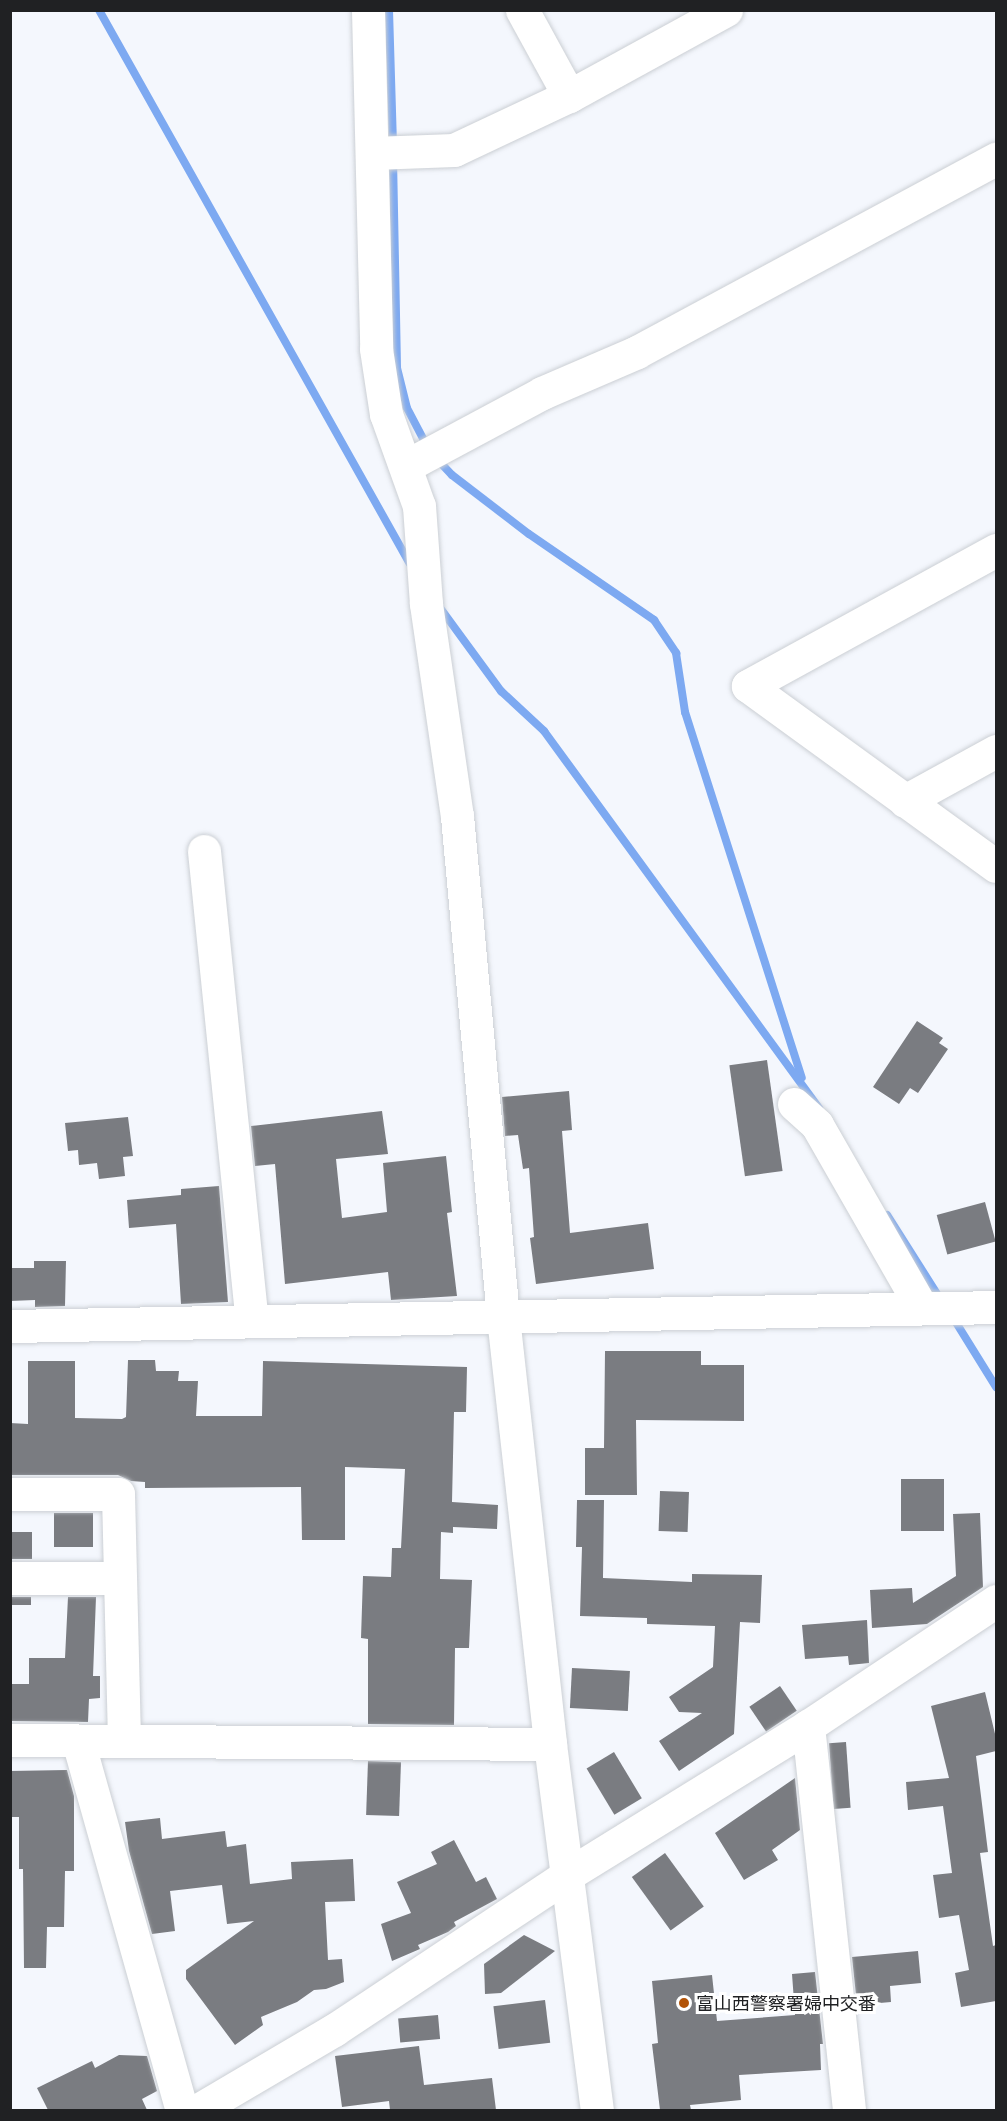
<!DOCTYPE html>
<meta charset="utf-8">
<style>
body{margin:0}
#map{position:relative;width:1007px;height:2121px;overflow:hidden;background:#f4f7fd;font-family:Lato,"Noto Sans JP",sans-serif}
div>[style]{position:absolute}
[style*='--x']{left:calc(var(--x)*1px);top:calc(var(--y)*1px);width:calc(var(--w)*1px);rotate:calc(var(--a)*1deg)}
.stream>*{height:8px;margin:-4px;padding:0 4px;transform-origin:4px;border-radius:4px;background:#7da9f1}
.building>*{inset:0;background:#7a7c81;transform-origin:0 0}
.roads{filter:drop-shadow(0 0 2px #cbcfd4) drop-shadow(0 0 2px #cbcfd4)}
.minor>*{height:33px;margin:-16.5px;padding:0 16.5px;transform-origin:16.5px;border-radius:16.5px;background:#fff}
.dots>*{width:16px;height:16px;translate:-50% -50%;box-sizing:border-box;border:3px solid #fff;border-radius:50%}
span{translate:-50% -50%;white-space:nowrap;text-align:center;line-height:1.15;-webkit-text-stroke:6px #fff;paint-order:stroke}
.poi-label{font-size:18px;color:#202123}
.left{translate:0 -50%;text-align:left}
.frame{position:absolute;inset:0;border:12px solid #202123;pointer-events:none}
</style>
<div id="map">
<div class="stream">
<i style="--x:99;--y:10;--w:635;--a:60.69"></i>
<i style="--x:389;--y:10;--w:135;--a:88.3"></i>
<i style="--x:393;--y:158;--w:210;--a:88.9"></i>
<i style="--x:397;--y:368;--w:41;--a:76"></i>
<i style="--x:407;--y:408;--w:45;--a:62.3"></i>
<i style="--x:436;--y:458;--w:23;--a:47"></i>
<i style="--x:452;--y:475;--w:97;--a:37.5"></i>
<i style="--x:529;--y:534;--w:152;--a:34.5"></i>
<i style="--x:654;--y:620;--w:40;--a:56"></i>
<i style="--x:676;--y:653;--w:60;--a:81.3"></i>
<i style="--x:685;--y:712;--w:384;--a:72.3"></i>
<i style="--x:438;--y:605;--w:107;--a:53.8"></i>
<i style="--x:501;--y:691;--w:59;--a:42.9"></i>
<i style="--x:544;--y:731;--w:467;--a:53.9"></i>
<i style="--x:887;--y:1215;--w:101;--a:57.6"></i>
<i style="--x:952;--y:1316;--w:84;--a:58.2"></i>
</div>
<div class="building">
<i style="clip-path:polygon(917px 1021px,943px 1038px,939px 1043px,948px 1049px,918px 1093px,910px 1088px,899px 1104px,873px 1087px)"></i>
<i style="left:767px;top:1060px;width:112px;height:38px;rotate:82deg"></i>
<i style="clip-path:polygon(569px 1091px,572px 1130px,562px 1131px,570px 1233px,648px 1223px,654px 1269px,536px 1284px,530px 1238px,534px 1237px,529px 1168px,523px 1169px,518px 1135px,505px 1136px,502px 1097px)"></i>
<i style="clip-path:polygon(382px 1111px,388px 1154px,336px 1159px,342px 1218px,387px 1212px,383px 1163px,446px 1156px,452px 1212px,447px 1213px,457px 1296px,391px 1300px,388px 1272px,285px 1284px,275px 1164px,255px 1166px,251px 1126px)"></i>
<i style="clip-path:polygon(128px 1117px,133px 1156px,123px 1157px,125px 1176px,99px 1179px,97px 1163px,79px 1165px,78px 1150px,68px 1151px,65px 1123px)"></i>
<i style="clip-path:polygon(219px 1186px,228px 1302px,181px 1304px,176px 1224px,129px 1228px,127px 1200px,181px 1195px,181px 1189px)"></i>
<i style="left:985px;top:1202px;width:41px;height:50px;rotate:75deg"></i>
<i style="clip-path:polygon(34px 1261px,66px 1261px,65px 1306px,35px 1307px,35px 1300px,10px 1301px,10px 1268px,34px 1268px)"></i>
<i style="clip-path:polygon(605px 1351px,701px 1351px,701px 1365px,744px 1365px,744px 1421px,636px 1420px,637px 1495px,585px 1495px,585px 1448px,604px 1448px)"></i>
<i style="clip-path:polygon(128px 1360px,155px 1360px,156px 1371px,179px 1371px,178px 1381px,198px 1381px,196px 1416px,262px 1416px,263px 1361px,467px 1367px,466px 1412px,454px 1412px,452px 1502px,498px 1505px,497px 1529px,453px 1527px,453px 1533px,441px 1532px,440px 1579px,472px 1580px,469px 1648px,455px 1648px,454px 1725px,368px 1724px,368px 1639px,361px 1638px,363px 1576px,391px 1577px,392px 1548px,401px 1548px,405px 1469px,345px 1467px,345px 1540px,302px 1540px,301px 1487px,145px 1488px,145px 1482px,131px 1481px,118px 1475px,10px 1475px,10px 1423px,28px 1424px,28px 1361px,75px 1361px,75px 1418px,122px 1419px,126px 1417px)"></i>
<i style="left:901px;top:1479px;width:43px;height:52px"></i>
<i style="left:660px;top:1491px;width:29px;height:40px;rotate:2deg"></i>
<i style="clip-path:polygon(577px 1500px,604px 1500px,603px 1578px,692px 1582px,692px 1574px,762px 1575px,760px 1623px,740px 1622px,734px 1734px,679px 1771px,659px 1741px,702px 1713px,679px 1712px,669px 1697px,713px 1667px,715px 1626px,647px 1624px,647px 1618px,580px 1616px,582px 1547px,576px 1547px)"></i>
<i style="left:54px;top:1513px;width:39px;height:34px"></i>
<i style="clip-path:polygon(980px 1513px,983px 1587px,927px 1624px,872px 1628px,870px 1590px,912px 1588px,913px 1603px,956px 1576px,953px 1514px)"></i>
<i style="left:10px;top:1532px;width:22px;height:27px"></i>
<i style="left:10px;top:1597px;width:21px;height:8px"></i>
<i style="clip-path:polygon(68px 1597px,96px 1597px,93px 1676px,100px 1676px,100px 1698px,89px 1699px,88px 1722px,11px 1721px,11px 1684px,29px 1684px,29px 1658px,65px 1658px)"></i>
<i style="clip-path:polygon(867px 1620px,869px 1663px,849px 1665px,848px 1656px,805px 1659px,802px 1625px)"></i>
<i style="left:572px;top:1668px;width:58px;height:40px;rotate:3deg"></i>
<i style="left:780px;top:1686px;width:30px;height:37px;rotate:56deg"></i>
<i style="clip-path:polygon(985px 1692px,996px 1738px,996px 1751px,976px 1756px,988px 1852px,980px 1853px,993px 1946px,996px 1945px,996px 2001px,961px 2007px,955px 1973px,969px 1970px,959px 1915px,939px 1918px,933px 1875px,952px 1873px,943px 1806px,908px 1810px,906px 1782px,949px 1778px,931px 1706px)"></i>
<i style="left:846px;top:1742px;width:66px;height:17px;rotate:86deg"></i>
<i style="left:614px;top:1752px;width:54px;height:32px;rotate:59deg"></i>
<i style="left:368px;top:1761px;width:33px;height:54px;rotate:2deg"></i>
<i style="clip-path:polygon(67px 1770px,74px 1796px,74px 1871px,65px 1871px,64px 1927px,47px 1927px,46px 1968px,24px 1968px,23px 1869px,19px 1869px,19px 1817px,10px 1817px,10px 1771px)"></i>
<i style="clip-path:polygon(795px 1778px,800px 1830px,772px 1850px,778px 1860px,744px 1880px,715px 1833px)"></i>
<i style="clip-path:polygon(160px 1818px,162px 1839px,225px 1831px,227px 1847px,246px 1844px,250px 1884px,292px 1879px,291px 1862px,353px 1859px,355px 1901px,325px 1902px,328px 1960px,342px 1959px,344px 1982px,326px 1989px,314px 1990px,297px 2002px,261px 2017px,263px 2025px,235px 2045px,186px 1979px,186px 1970px,254px 1921px,227px 1924px,222px 1885px,170px 1891px,175px 1931px,152px 1934px,129px 1851px,125px 1822px)"></i>
<i style="clip-path:polygon(454px 1840px,476px 1882px,486px 1877px,497px 1899px,454px 1922px,456px 1926px,448px 1932px,418px 1945px,420px 1949px,392px 1961px,381px 1924px,411px 1913px,397px 1882px,437px 1864px,431px 1852px)"></i>
<i style="left:665px;top:1853px;width:66px;height:41px;rotate:54deg"></i>
<i style="clip-path:polygon(524px 1935px,555px 1951px,501px 1993px,485px 1994px,484px 1964px)"></i>
<i style="clip-path:polygon(918px 1951px,921px 1983px,890px 1986px,891px 2002px,857px 2005px,852px 1957px)"></i>
<i style="clip-path:polygon(815px 1972px,823px 2044px,820px 2044px,821px 2070px,739px 2075px,741px 2100px,690px 2105px,691px 2110px,660px 2110px,652px 2044px,658px 2043px,652px 1981px,712px 1975px,717px 2021px,795px 2015px,792px 1974px)"></i>
<i style="left:545px;top:2000px;width:43px;height:52px;rotate:83deg"></i>
<i style="left:438px;top:2015px;width:24px;height:40px;rotate:85deg"></i>
<i style="clip-path:polygon(419px 2046px,424px 2085px,492px 2078px,496px 2110px,390px 2110px,389px 2101px,342px 2107px,335px 2056px)"></i>
<i style="clip-path:polygon(119px 2055px,147px 2056px,157px 2091px,142px 2099px,147px 2110px,48px 2110px,37px 2088px,92px 2061px,95px 2068px)"></i>
</div>
<div class="roads">
<div class="minor">
<i style="--x:368;--y:10;--w:339;--a:88.6"></i>
<i style="--x:376;--y:349;--w:66;--a:81.3"></i>
<i style="--x:386;--y:414;--w:98;--a:70.3"></i>
<i style="--x:419;--y:506;--w:98;--a:85.9"></i>
<i style="--x:426;--y:604;--w:214;--a:81.7"></i>
<i style="--x:457;--y:816;--w:503;--a:84.75"></i>
<i style="--x:503;--y:1317;--w:430;--a:83.7"></i>
<i style="--x:550;--y:1744;--w:369;--a:82.7"></i>
<i style="--x:522;--y:10;--w:98;--a:61.3"></i>
<i style="--x:373;--y:153;--w:81;--a:-2.1"></i>
<i style="--x:454;--y:150;--w:127;--a:-25.2"></i>
<i style="--x:569;--y:96;--w:179;--a:-28.7"></i>
<i style="--x:406;--y:466;--w:154;--a:-28.2"></i>
<i style="--x:542;--y:393;--w:103;--a:-23.3"></i>
<i style="--x:637;--y:352;--w:408;--a:-28.3"></i>
<i style="--x:996;--y:550;--w:283;--a:151.3"></i>
<i style="--x:748;--y:686;--w:306;--a:36"></i>
<i style="--x:905;--y:801;--w:104;--a:-28.8"></i>
<i style="--x:204;--y:851;--w:471;--a:84.2"></i>
<i style="--x:794;--y:1104;--w:31;--a:42"></i>
<i style="--x:817;--y:1125;--w:211;--a:60.2"></i>
<i style="--x:10;--y:1326;--w:986;--a:-1.1"></i>
<i style="--x:10;--y:1494;--w:108;--a:0"></i>
<i style="--x:118;--y:1494;--w:247;--a:88.6"></i>
<i style="--x:10;--y:1578;--w:110;--a:0"></i>
<i style="--x:808;--y:1726;--w:386;--a:83.9"></i>
<i style="--x:10;--y:1740;--w:540;--a:0.42"></i>
<i style="--x:78;--y:1741;--w:383;--a:74.3"></i>
<i style="--x:198;--y:2110;--w:158;--a:-30.5"></i>
<i style="--x:334;--y:2030;--w:280;--a:-33.6"></i>
<i style="--x:567;--y:1875;--w:283;--a:-31.7"></i>
<i style="--x:808;--y:1726;--w:226;--a:-33.6"></i>
</div>
</div>
<div class="dots">
<i style="left:684px;top:2003px;background:#b25307"></i>
</div>
<div class="poi-label">
<span class="left" style="left:696px;top:2003px">富山西警察署婦中交番</span>
</div>
<div class="frame"></div>
</div>
